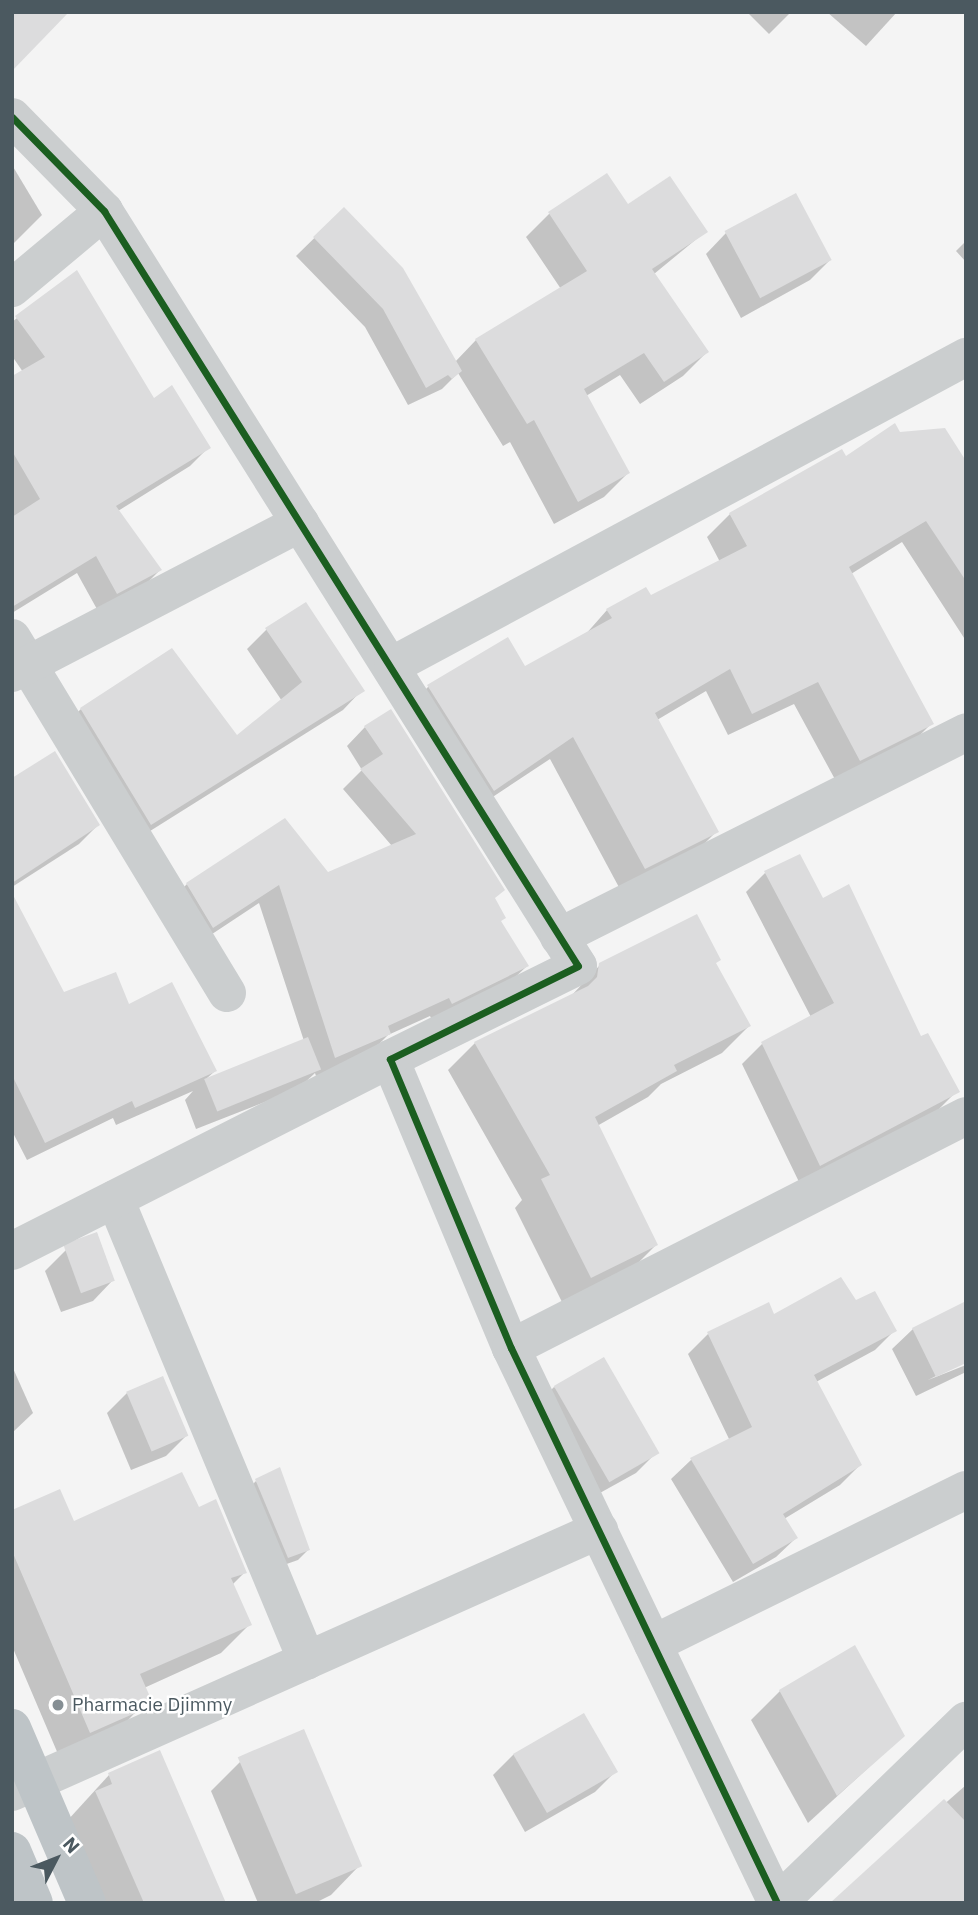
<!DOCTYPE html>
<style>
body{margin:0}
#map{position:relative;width:978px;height:1915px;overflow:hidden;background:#f4f4f4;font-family:"IBM Plex Sans",sans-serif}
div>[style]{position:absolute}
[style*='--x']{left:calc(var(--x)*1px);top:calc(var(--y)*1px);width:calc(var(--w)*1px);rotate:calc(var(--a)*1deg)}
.shadow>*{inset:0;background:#0003}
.building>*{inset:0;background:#dcdcdd;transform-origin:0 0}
.minor>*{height:38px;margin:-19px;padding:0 19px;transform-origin:19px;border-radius:19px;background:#cbcecf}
.highway>*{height:38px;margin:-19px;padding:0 19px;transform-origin:19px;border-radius:19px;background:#bec4c7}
.cycleway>*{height:7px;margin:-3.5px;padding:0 3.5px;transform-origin:3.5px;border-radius:3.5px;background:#1b5e20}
.dots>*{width:19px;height:19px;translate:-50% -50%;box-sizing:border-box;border:4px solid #fff;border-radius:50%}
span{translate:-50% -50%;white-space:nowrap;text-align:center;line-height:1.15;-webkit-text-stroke:5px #fff;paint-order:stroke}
.poi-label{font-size:19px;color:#4b5960}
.left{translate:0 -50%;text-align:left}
.frame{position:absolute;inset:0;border:14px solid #4b5960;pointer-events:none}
.north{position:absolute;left:21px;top:1824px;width:70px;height:70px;-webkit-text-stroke:5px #fff;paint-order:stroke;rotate:48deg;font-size:19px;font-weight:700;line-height:28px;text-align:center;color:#4b5960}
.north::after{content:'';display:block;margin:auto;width:24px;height:32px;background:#4b5960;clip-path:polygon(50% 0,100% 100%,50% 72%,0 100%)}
</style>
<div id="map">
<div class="shadow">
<i style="clip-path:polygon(747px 12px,791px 12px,769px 34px)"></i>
<i style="clip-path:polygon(827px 12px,897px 12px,866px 46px)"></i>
<i style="clip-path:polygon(12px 165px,42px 215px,12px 245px)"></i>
<i style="clip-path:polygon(627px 207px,705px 232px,654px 274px,707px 352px,683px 376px,640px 404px,620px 375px,586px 396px,628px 473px,604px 497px,554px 524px,510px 442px,503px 446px,458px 373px,442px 389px,408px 405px,365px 327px,296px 256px,344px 209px,455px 362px,476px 340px,561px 289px,526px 237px,549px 214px)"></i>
<i style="clip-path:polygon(726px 233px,830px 260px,810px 280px,741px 318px,706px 254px)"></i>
<i style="clip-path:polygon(966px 241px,966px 262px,956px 251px)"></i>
<i style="clip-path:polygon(76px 272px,154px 401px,209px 447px,190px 466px,118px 511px,160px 570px,141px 589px,98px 611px,77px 573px,12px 613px,12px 378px,23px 372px,12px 356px,12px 322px)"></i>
<i style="clip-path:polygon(899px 434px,966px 465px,966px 641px,902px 542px,851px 574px,932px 723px,909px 746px,837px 783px,794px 704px,728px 735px,706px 691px,657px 720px,717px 831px,694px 854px,621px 891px,550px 759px,470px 812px,406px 709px,429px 686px,525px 668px,585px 635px,607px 610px,650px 597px,720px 562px,707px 537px,730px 514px)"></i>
<i style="clip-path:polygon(267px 629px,362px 690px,343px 710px,131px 843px,61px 728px,81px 709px,237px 737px,282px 701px,247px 649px)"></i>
<i style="clip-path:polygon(365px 727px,494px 899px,500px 922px,527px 966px,508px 984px,433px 1022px,430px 1016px,388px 1035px,370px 1053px,316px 1076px,315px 1073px,298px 1089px,196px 1129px,185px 1100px,193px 1091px,116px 1125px,113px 1118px,27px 1160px,12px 1131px,12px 897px,63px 995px,128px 1007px,215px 1071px,206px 1079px,304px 1041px,259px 903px,194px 946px,168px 903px,187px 884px,328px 875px,392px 846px,343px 789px,362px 770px,347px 746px)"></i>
<i style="clip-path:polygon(12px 780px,98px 825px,79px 844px,12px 887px)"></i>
<i style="clip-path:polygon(765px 873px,822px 900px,957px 1091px,938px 1110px,800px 1184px,742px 1064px,762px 1044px,811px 1017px,746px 892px)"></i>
<i style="clip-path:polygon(714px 964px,749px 1026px,722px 1053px,661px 1084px,648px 1097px,597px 1126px,656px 1245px,629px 1272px,563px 1304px,515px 1208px,522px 1200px,448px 1070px,475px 1043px,572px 995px,600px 965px)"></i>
<i style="clip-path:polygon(66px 1250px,113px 1280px,93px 1301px,61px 1312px,45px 1271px)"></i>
<i style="clip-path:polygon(855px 1303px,895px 1330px,875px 1350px,816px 1382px,860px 1465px,840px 1485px,784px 1519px,796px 1538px,776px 1557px,733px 1582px,671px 1479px,691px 1460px,730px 1441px,688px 1354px,708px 1334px,768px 1305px,773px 1316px)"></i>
<i style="clip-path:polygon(966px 1303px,966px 1361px,928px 1380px,966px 1365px,966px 1372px,916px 1396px,892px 1349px,913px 1329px)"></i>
<i style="clip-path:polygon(12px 1366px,33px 1413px,12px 1433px)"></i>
<i style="clip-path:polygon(554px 1387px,656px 1453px,636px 1473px,580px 1504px,534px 1407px)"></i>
<i style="clip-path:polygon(127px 1393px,186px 1436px,166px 1456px,131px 1470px,107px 1413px)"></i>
<i style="clip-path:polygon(256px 1481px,308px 1550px,298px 1560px,278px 1567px,246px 1491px)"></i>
<i style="clip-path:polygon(198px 1510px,245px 1572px,232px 1585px,250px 1624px,221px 1653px,144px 1688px,149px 1698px,111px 1738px,61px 1761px,12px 1646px,12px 1512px,73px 1523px)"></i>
<i style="clip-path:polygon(780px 1691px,903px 1736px,808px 1823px,751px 1720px)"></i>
<i style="clip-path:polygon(583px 1716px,615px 1772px,595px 1792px,525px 1832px,493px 1775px,513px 1755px)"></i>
<i style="clip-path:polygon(240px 1762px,359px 1866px,331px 1895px,315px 1903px,258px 1903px,211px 1791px)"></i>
<i style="clip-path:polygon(109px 1775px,224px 1903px,102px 1903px,67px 1821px)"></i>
<i style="clip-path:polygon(966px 1785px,966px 1903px,838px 1898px)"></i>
</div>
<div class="building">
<i style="clip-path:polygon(12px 12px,69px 12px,12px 71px)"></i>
<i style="clip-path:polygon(607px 173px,628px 204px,670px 176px,708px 232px,652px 269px,709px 352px,664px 382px,644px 353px,584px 389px,630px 473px,578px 502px,534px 420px,527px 424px,475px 339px,587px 271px,548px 212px)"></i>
<i style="left:796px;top:193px;width:76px;height:81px;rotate:62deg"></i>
<i style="clip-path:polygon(344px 207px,403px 268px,462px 371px,452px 379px,448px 375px,426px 388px,383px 309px,313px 237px)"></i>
<i style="clip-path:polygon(77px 270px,154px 398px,172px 385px,211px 448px,116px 506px,162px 570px,117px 594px,96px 556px,12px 607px,12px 517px,40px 499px,12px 451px,12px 376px,45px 357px,15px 316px)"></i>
<i style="clip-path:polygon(895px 423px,900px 432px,945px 428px,966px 461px,966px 581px,926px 521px,849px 567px,934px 724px,860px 761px,818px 682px,752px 714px,730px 669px,655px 713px,719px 832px,645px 869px,573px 737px,494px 791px,427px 685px,508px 637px,525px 666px,612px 618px,606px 609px,646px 587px,651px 595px,747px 546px,729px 513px,842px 449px,846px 456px)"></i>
<i style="clip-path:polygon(306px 602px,365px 691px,151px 825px,80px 708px,172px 648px,237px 735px,302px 682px,265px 628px)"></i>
<i style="clip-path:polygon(391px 709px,505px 890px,495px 898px,506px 918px,501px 921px,529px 966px,452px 1004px,449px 998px,388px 1026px,391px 1034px,335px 1058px,279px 885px,213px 928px,186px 883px,285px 818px,328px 872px,416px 834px,360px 769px,383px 754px,364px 726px)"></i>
<i style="clip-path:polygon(55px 751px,100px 825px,12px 883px,12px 778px)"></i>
<i style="clip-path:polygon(800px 854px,823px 898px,849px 884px,921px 1036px,928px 1033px,960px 1092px,820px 1166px,761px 1042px,834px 1003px,764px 871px)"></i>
<i style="clip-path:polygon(12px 893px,64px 992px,116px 972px,129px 1004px,172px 982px,217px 1071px,135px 1108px,132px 1101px,45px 1143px,12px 1075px)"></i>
<i style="clip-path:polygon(697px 914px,721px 960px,716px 963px,751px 1026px,674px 1065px,677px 1071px,595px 1117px,658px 1245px,591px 1278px,541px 1179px,550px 1175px,474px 1042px,588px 986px,597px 977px,599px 963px)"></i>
<i style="left:308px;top:1037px;width:35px;height:112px;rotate:68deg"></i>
<i style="left:97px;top:1232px;width:52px;height:36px;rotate:70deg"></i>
<i style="clip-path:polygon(841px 1277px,856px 1300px,875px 1291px,897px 1331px,814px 1375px,862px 1465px,783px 1514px,798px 1538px,753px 1564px,690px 1458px,752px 1427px,707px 1332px,769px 1302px,774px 1314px)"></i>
<i style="clip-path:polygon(966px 1301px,966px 1363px,936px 1377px,912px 1328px)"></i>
<i style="left:604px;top:1357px;width:111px;height:58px;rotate:60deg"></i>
<i style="left:163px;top:1376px;width:65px;height:40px;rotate:67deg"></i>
<i style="clip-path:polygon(280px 1467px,310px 1550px,288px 1558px,255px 1479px)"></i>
<i style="clip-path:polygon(182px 1472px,199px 1507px,216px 1499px,247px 1573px,231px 1578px,252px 1625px,140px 1674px,151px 1699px,140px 1703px,142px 1710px,90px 1733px,12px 1551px,12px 1510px,60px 1489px,74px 1521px)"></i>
<i style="clip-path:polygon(855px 1645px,905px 1736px,837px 1796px,779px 1690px)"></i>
<i style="left:584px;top:1713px;width:68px;height:82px;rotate:60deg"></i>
<i style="left:304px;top:1729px;width:149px;height:72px;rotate:67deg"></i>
<i style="clip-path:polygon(160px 1750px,226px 1903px,144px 1903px,95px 1791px,112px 1784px,108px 1773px)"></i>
<i style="clip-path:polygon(944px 1799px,966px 1822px,966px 1903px,830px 1903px)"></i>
</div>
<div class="minor">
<i style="--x:12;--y:117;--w:132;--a:45.6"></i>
<i style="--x:104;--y:211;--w:891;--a:57.88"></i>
<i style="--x:578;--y:966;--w:210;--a:153.7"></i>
<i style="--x:390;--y:1059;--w:313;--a:67.3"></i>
<i style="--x:511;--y:1348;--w:615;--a:64.39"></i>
<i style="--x:12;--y:288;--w:120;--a:-39.9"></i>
<i style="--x:12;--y:638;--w:415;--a:58.8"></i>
<i style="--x:393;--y:665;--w:651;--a:-28.26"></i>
<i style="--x:12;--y:673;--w:325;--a:-27.5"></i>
<i style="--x:559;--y:937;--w:456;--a:-26.7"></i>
<i style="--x:115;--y:1199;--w:500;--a:67.43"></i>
<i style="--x:12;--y:1251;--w:424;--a:-26.9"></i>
<i style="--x:511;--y:1348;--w:511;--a:-27.02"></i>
<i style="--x:653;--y:1644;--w:349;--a:-26.2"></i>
<i style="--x:12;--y:1792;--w:643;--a:-24.05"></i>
<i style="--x:778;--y:1903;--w:262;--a:-44.1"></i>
</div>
<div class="highway">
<i style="--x:12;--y:1728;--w:190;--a:66.8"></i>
<i style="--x:12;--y:1851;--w:56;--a:67.1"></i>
</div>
<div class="cycleway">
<i style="--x:12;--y:117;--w:132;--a:45.6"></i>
<i style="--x:104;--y:211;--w:891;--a:57.88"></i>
<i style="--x:578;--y:966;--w:210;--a:153.7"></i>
<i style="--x:390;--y:1059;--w:313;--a:67.3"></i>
<i style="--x:511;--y:1348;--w:615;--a:64.39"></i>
</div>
<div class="dots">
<i style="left:58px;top:1705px;background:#868f94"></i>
</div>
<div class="poi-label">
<span class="left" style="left:72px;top:1705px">Pharmacie Djimmy</span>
</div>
<div class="frame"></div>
<div class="north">N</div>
</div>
